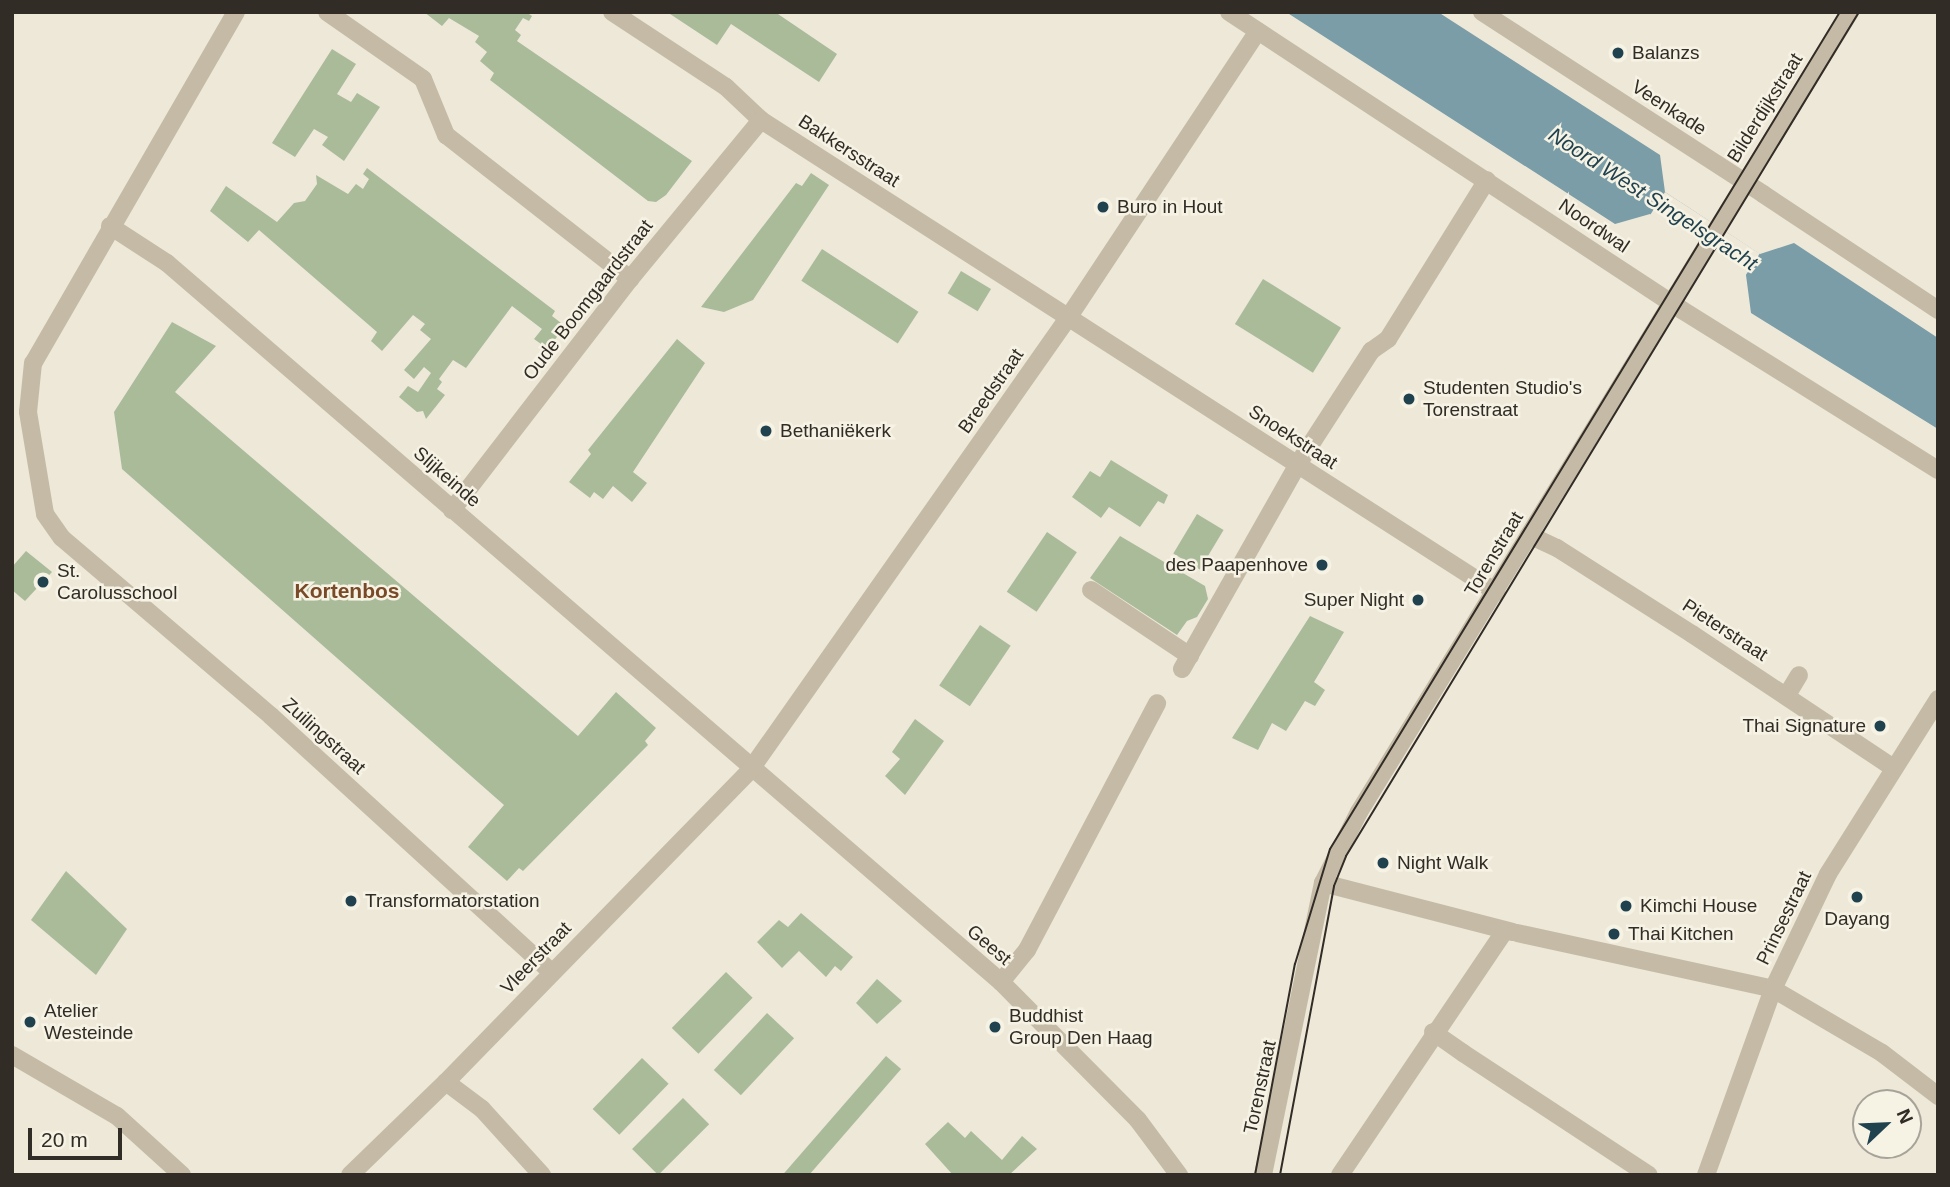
<!DOCTYPE html>
<meta charset="utf-8">
<style>
body{margin:0}
#map{position:relative;width:1950px;height:1187px;overflow:hidden;background:#eee8d8;font-family:Helvetica,sans-serif}
div>[style]{position:absolute}
[style*='--x']{left:calc(var(--x)*1px);top:calc(var(--y)*1px);width:calc(var(--w)*1px);rotate:calc(var(--a)*1deg)}
.green>*{inset:0;background:#aabb9a;transform-origin:0 0}
.water>*{inset:0;background:#7a9da8}
.pier>*{inset:0;background:#eee8d8;transform-origin:0 0}
.service>*{height:18px;margin:-9px;padding:0 9px;transform-origin:9px;border-radius:9px;background:#c5baa6}
.pedestrian>*{height:18px;margin:-9px;padding:0 9px;transform-origin:9px;border-radius:9px;background:#c5baa6}
.minor>*{height:18px;margin:-9px;padding:0 9px;transform-origin:9px;border-radius:9px;background:#c5baa6}
.tertiary>*{height:18px;margin:-9px;padding:0 9px;transform-origin:9px;border-radius:9px;background:#c5baa6}
.tram>*{height:2px;margin:-1px;padding:0 1px;transform-origin:1px;border-radius:1px;background:#312c26}
.dots>*{width:19px;height:19px;translate:-50% -50%;box-sizing:border-box;border:4px solid #f6f2e4;border-radius:50%}
span{translate:-50% -50%;white-space:nowrap;text-align:center;line-height:1.15;-webkit-text-stroke:5px #f6f2e4;paint-order:stroke}
.poi-label{font-size:19px;color:#312c26}
.left{translate:0 -50%;text-align:left}
.right{translate:-100% -50%;text-align:right}
.street-label{font-size:19px;color:#312c26}
.water-label{font-size:21px;color:#20424f;font-style:italic}
.neighbourhood-label{font-size:21px;color:#794a27;font-weight:700}
.frame{position:absolute;inset:0;border:14px solid #312c26;pointer-events:none}
.north{position:absolute;left:1852px;top:1089px;width:70px;height:70px;box-sizing:border-box;background:#f6f2e4;border:2px solid #a7a398;border-radius:50%;rotate:67deg;font-size:19px;font-weight:700;line-height:28px;text-align:center;color:#312c26}
.north::after{content:'';display:block;margin:auto;width:24px;height:32px;background:#20424f;clip-path:polygon(50% 0,100% 100%,50% 72%,0 100%)}
.scale{position:absolute;left:28px;top:1128px;width:94px;height:32px;box-sizing:border-box;border:4px solid #312c26;border-top:0;padding-left:9px;font-size:21px;line-height:24px;white-space:nowrap;color:#312c26;-webkit-text-stroke:5px #f6f2e4;paint-order:stroke}
</style>
<div id="map">
<div class="green">
<i style="clip-path:polygon(424px 12px,526px 12px,532px 16px,529px 21px,523px 18px,515px 30px,521px 35px,517px 41px,692px 161px,666px 195px,656px 202px,648px 201px,490px 80px,494px 73px,480px 61px,487px 52px,475px 42px,479px 36px,449px 18px,442px 26px)"></i>
<i style="clip-path:polygon(667px 12px,775px 12px,837px 54px,819px 82px,731px 24px,717px 45px)"></i>
<i style="clip-path:polygon(332px 49px,356px 64px,337px 94px,351px 102px,357px 93px,380px 107px,344px 161px,322px 145px,328px 137px,314px 129px,295px 157px,272px 143px)"></i>
<i style="clip-path:polygon(367px 168px,555px 311px,552px 316px,565px 326px,548px 349px,534px 339px,542px 329px,512px 306px,466px 368px,453px 360px,439px 379px,442px 382px,437px 389px,445px 395px,426px 419px,423px 411px,417px 412px,399px 397px,408px 386px,418px 392px,431px 373px,424px 367px,414px 379px,404px 370px,431px 339px,420px 330px,425px 324px,413px 315px,382px 351px,371px 341px,377px 332px,259px 230px,248px 242px,210px 211px,226px 186px,277px 222px,294px 203px,305px 201px,317px 184px,316px 175px,348px 194px,356px 184px,363px 189px,369px 179px,363px 174px)"></i>
<i style="clip-path:polygon(811px 173px,829px 185px,753px 300px,724px 312px,701px 307px,796px 183px,802px 186px)"></i>
<i style="left:822px;top:249px;width:115px;height:38px;rotate:33deg"></i>
<i style="left:961px;top:271px;width:35px;height:26px;rotate:31deg"></i>
<i style="left:1263px;top:279px;width:92px;height:53px;rotate:32deg"></i>
<i style="clip-path:polygon(172px 322px,216px 346px,175px 392px,578px 736px,616px 692px,656px 728px,645px 741px,648px 745px,523px 871px,519px 868px,507px 881px,468px 847px,504px 805px,122px 469px,114px 412px)"></i>
<i style="clip-path:polygon(677px 339px,705px 363px,633px 472px,647px 483px,632px 502px,613px 486px,603px 499px,594px 492px,590px 498px,569px 482px,591px 454px,588px 450px)"></i>
<i style="clip-path:polygon(1111px 460px,1168px 495px,1164px 504px,1158px 501px,1140px 527px,1109px 507px,1101px 518px,1072px 497px,1090px 471px,1100px 477px)"></i>
<i style="left:1197px;top:514px;width:31px;height:46px;rotate:31deg"></i>
<i style="left:1047px;top:532px;width:36px;height:72px;rotate:34deg"></i>
<i style="clip-path:polygon(1120px 536px,1205px 586px,1208px 599px,1197px 617px,1187px 621px,1177px 635px,1090px 578px)"></i>
<i style="clip-path:polygon(26px 551px,52px 572px,25px 601px,12px 590px,12px 567px)"></i>
<i style="clip-path:polygon(1310px 616px,1344px 632px,1314px 682px,1325px 690px,1315px 706px,1305px 701px,1286px 731px,1272px 723px,1258px 750px,1232px 738px)"></i>
<i style="left:980px;top:625px;width:37px;height:73px;rotate:34deg"></i>
<i style="clip-path:polygon(915px 719px,944px 741px,905px 795px,885px 776px,900px 759px,892px 752px)"></i>
<i style="clip-path:polygon(66px 871px,127px 929px,96px 975px,31px 920px)"></i>
<i style="clip-path:polygon(801px 913px,853px 957px,841px 971px,835px 966px,826px 977px,799px 951px,782px 968px,757px 942px,779px 920px,788px 927px)"></i>
<i style="left:726px;top:972px;width:37px;height:78px;rotate:44deg"></i>
<i style="clip-path:polygon(877px 979px,902px 1001px,877px 1024px,856px 1003px)"></i>
<i style="left:767px;top:1013px;width:37px;height:78px;rotate:43deg"></i>
<i style="left:886px;top:1056px;width:20px;height:168px;rotate:41deg"></i>
<i style="left:642px;top:1058px;width:37px;height:71px;rotate:44deg"></i>
<i style="left:683px;top:1098px;width:37px;height:72px;rotate:45deg"></i>
<i style="clip-path:polygon(948px 1122px,965px 1138px,971px 1131px,1002px 1160px,1022px 1136px,1037px 1149px,1009px 1175px,953px 1175px,925px 1144px)"></i>
</div>
<div class="water">
<i style="clip-path:polygon(1286px 12px,1438px 12px,1660px 155px,1665px 192px,1760px 254px,1794px 243px,1938px 338px,1938px 429px,1751px 313px,1746px 275px,1650px 214px,1615px 224px)"></i>
</div>
<div class="pier">
<i style="left:1665px;top:192px;width:113px;height:27px;rotate:33deg"></i>
</div>
<div class="service">
<i style="--x:1091;--y:590;--w:119;--a:33.7"></i>
<i style="--x:1787;--y:695;--w:23;--a:-59"></i>
<i style="--x:1001;--y:982;--w:41;--a:-50.9"></i>
<i style="--x:1027;--y:950;--w:279;--a:-62.2"></i>
<i style="--x:446;--y:1082;--w:45;--a:36.9"></i>
<i style="--x:482;--y:1109;--w:89;--a:47.7"></i>
</div>
<div class="pedestrian">
<i style="--x:1763;--y:194;--w:210;--a:33.5"></i>
<i style="--x:1323;--y:883;--w:196;--a:14.5"></i>
<i style="--x:1773;--y:989;--w:126;--a:30.4"></i>
<i style="--x:1882;--y:1053;--w:71;--a:37.5"></i>
<i style="--x:1433;--y:1032;--w:37;--a:35"></i>
<i style="--x:1340;--y:1175;--w:295;--a:-56"></i>
</div>
<div class="minor">
<i style="--x:236;--y:12;--w:405;--a:120"></i>
<i style="--x:33;--y:363;--w:49;--a:95.8"></i>
<i style="--x:28;--y:412;--w:103;--a:80.5"></i>
<i style="--x:45;--y:514;--w:29;--a:55"></i>
<i style="--x:62;--y:538;--w:275;--a:40.4"></i>
<i style="--x:271;--y:716;--w:379;--a:42.4"></i>
<i style="--x:327;--y:12;--w:117;--a:34.9"></i>
<i style="--x:423;--y:79;--w:61;--a:67.7"></i>
<i style="--x:446;--y:135;--w:234;--a:38"></i>
<i style="--x:612;--y:12;--w:136;--a:33.3"></i>
<i style="--x:726;--y:87;--w:48;--a:43.3"></i>
<i style="--x:761;--y:120;--w:874;--a:32.71"></i>
<i style="--x:1229;--y:12;--w:542;--a:33.34"></i>
<i style="--x:1682;--y:310;--w:302;--a:32"></i>
<i style="--x:1482;--y:12;--w:335;--a:32.9"></i>
<i style="--x:110;--y:226;--w:68;--a:33"></i>
<i style="--x:167;--y:263;--w:1101;--a:40.76"></i>
<i style="--x:1001;--y:982;--w:194;--a:45.2"></i>
<i style="--x:1138;--y:1120;--w:69;--a:53.3"></i>
<i style="--x:452;--y:510;--w:292;--a:-52.4"></i>
<i style="--x:630;--y:279;--w:206;--a:-50.5"></i>
<i style="--x:1529;--y:535;--w:31;--a:25"></i>
<i style="--x:1557;--y:548;--w:160;--a:32.5"></i>
<i style="--x:1692;--y:634;--w:242;--a:33.6"></i>
<i style="--x:1182;--y:669;--w:236;--a:-60.5"></i>
<i style="--x:1298;--y:464;--w:135;--a:-57.1"></i>
<i style="--x:1371;--y:351;--w:21;--a:-35"></i>
<i style="--x:1388;--y:339;--w:187;--a:-58.1"></i>
<i style="--x:1517;--y:933;--w:262;--a:12.3"></i>
<i style="--x:1463;--y:1053;--w:222;--a:33.3"></i>
<i style="--x:12;--y:1055;--w:121;--a:30.2"></i>
<i style="--x:117;--y:1116;--w:88;--a:42.2"></i>
<i style="--x:350;--y:1175;--w:134;--a:-44.1"></i>
<i style="--x:446;--y:1082;--w:437;--a:-45.7"></i>
<i style="--x:751;--y:769;--w:551;--a:-54.9"></i>
<i style="--x:1068;--y:318;--w:344;--a:-56.5"></i>
<i style="--x:1706;--y:1175;--w:198;--a:-70.2"></i>
<i style="--x:1773;--y:989;--w:127;--a:-64.4"></i>
<i style="--x:1828;--y:874;--w:207;--a:-57.8"></i>
</div>
<div class="tertiary">
<i style="--x:1263;--y:1175;--w:298;--a:-78.4"></i>
<i style="--x:1323;--y:883;--w:80;--a:-63.1"></i>
<i style="--x:1359;--y:812;--w:939;--a:-58.46"></i>
</div>
<div class="tram">
<i style="--x:1255;--y:1175;--w:215;--a:-79.3"></i>
<i style="--x:1295;--y:964;--w:120;--a:-73.1"></i>
<i style="--x:1330;--y:849;--w:980;--a:-58.65"></i>
<i style="--x:1280;--y:1175;--w:294;--a:-79.4"></i>
<i style="--x:1334;--y:886;--w:32;--a:-68"></i>
<i style="--x:1346;--y:856;--w:988;--a:-58.71"></i>
</div>
<div class="dots">
<i style="left:1618px;top:53px;background:#20424f"></i>
<i style="left:1103px;top:207px;background:#20424f"></i>
<i style="left:1409px;top:399px;background:#20424f"></i>
<i style="left:766px;top:431px;background:#20424f"></i>
<i style="left:1322px;top:565px;background:#20424f"></i>
<i style="left:43px;top:582px;background:#20424f"></i>
<i style="left:1418px;top:600px;background:#20424f"></i>
<i style="left:1880px;top:726px;background:#20424f"></i>
<i style="left:1383px;top:863px;background:#20424f"></i>
<i style="left:1857px;top:897px;background:#20424f"></i>
<i style="left:351px;top:901px;background:#20424f"></i>
<i style="left:1626px;top:906px;background:#20424f"></i>
<i style="left:1614px;top:934px;background:#20424f"></i>
<i style="left:30px;top:1022px;background:#20424f"></i>
<i style="left:995px;top:1027px;background:#20424f"></i>
</div>
<div class="poi-label">
<span class="left" style="left:1632px;top:53px">Balanzs</span>
<span class="left" style="left:1117px;top:207px">Buro in Hout</span>
<span class="left" style="left:1423px;top:399px">Studenten Studio's<br>Torenstraat</span>
<span class="left" style="left:780px;top:431px">Bethaniëkerk</span>
<span class="right" style="left:1308px;top:565px">des Paapenhove</span>
<span class="left" style="left:57px;top:582px">St.<br>Carolusschool</span>
<span class="right" style="left:1404px;top:600px">Super Night</span>
<span class="right" style="left:1866px;top:726px">Thai Signature</span>
<span class="left" style="left:1397px;top:863px">Night Walk</span>
<span class="left" style="left:365px;top:901px">Transformatorstation</span>
<span class="left" style="left:1640px;top:906px">Kimchi House</span>
<span style="left:1857px;top:919px">Dayang</span>
<span class="left" style="left:1628px;top:934px">Thai Kitchen</span>
<span class="left" style="left:44px;top:1022px">Atelier<br>Westeinde</span>
<span class="left" style="left:1009px;top:1027px">Buddhist<br>Group Den Haag</span>
</div>
<div class="street-label">
<span style="left:1669px;top:108px;rotate:33deg">Veenkade</span>
<span style="left:1765px;top:108px;rotate:-58deg">Bilderdijkstraat</span>
<span style="left:849px;top:151px;rotate:33deg">Bakkersstraat</span>
<span style="left:1594px;top:226px;rotate:34deg">Noordwal</span>
<span style="left:588px;top:300px;rotate:-52deg">Oude Boomgaardstraat</span>
<span style="left:991px;top:391px;rotate:-55deg">Breedstraat</span>
<span style="left:1293px;top:437px;rotate:33deg">Snoekstraat</span>
<span style="left:447px;top:477px;rotate:41deg">Slijkeinde</span>
<span style="left:1494px;top:554px;rotate:-59deg">Torenstraat</span>
<span style="left:1725px;top:630px;rotate:33deg">Pieterstraat</span>
<span style="left:324px;top:736px;rotate:42deg">Zuilingstraat</span>
<span style="left:1784px;top:918px;rotate:-64deg">Prinsestraat</span>
<span style="left:989px;top:945px;rotate:40deg">Geest</span>
<span style="left:536px;top:958px;rotate:-46deg">Vleerstraat</span>
<span style="left:1260px;top:1087px;rotate:-78deg">Torenstraat</span>
</div>
<div class="water-label">
<span style="left:1653px;top:199px;rotate:33deg">Noord West Singelsgracht</span>
</div>
<div class="neighbourhood-label">
<span style="left:347px;top:591px">Kortenbos</span>
</div>
<div class="frame"></div>
<div class="north">N</div>
<div class="scale">20 m</div>
</div>
